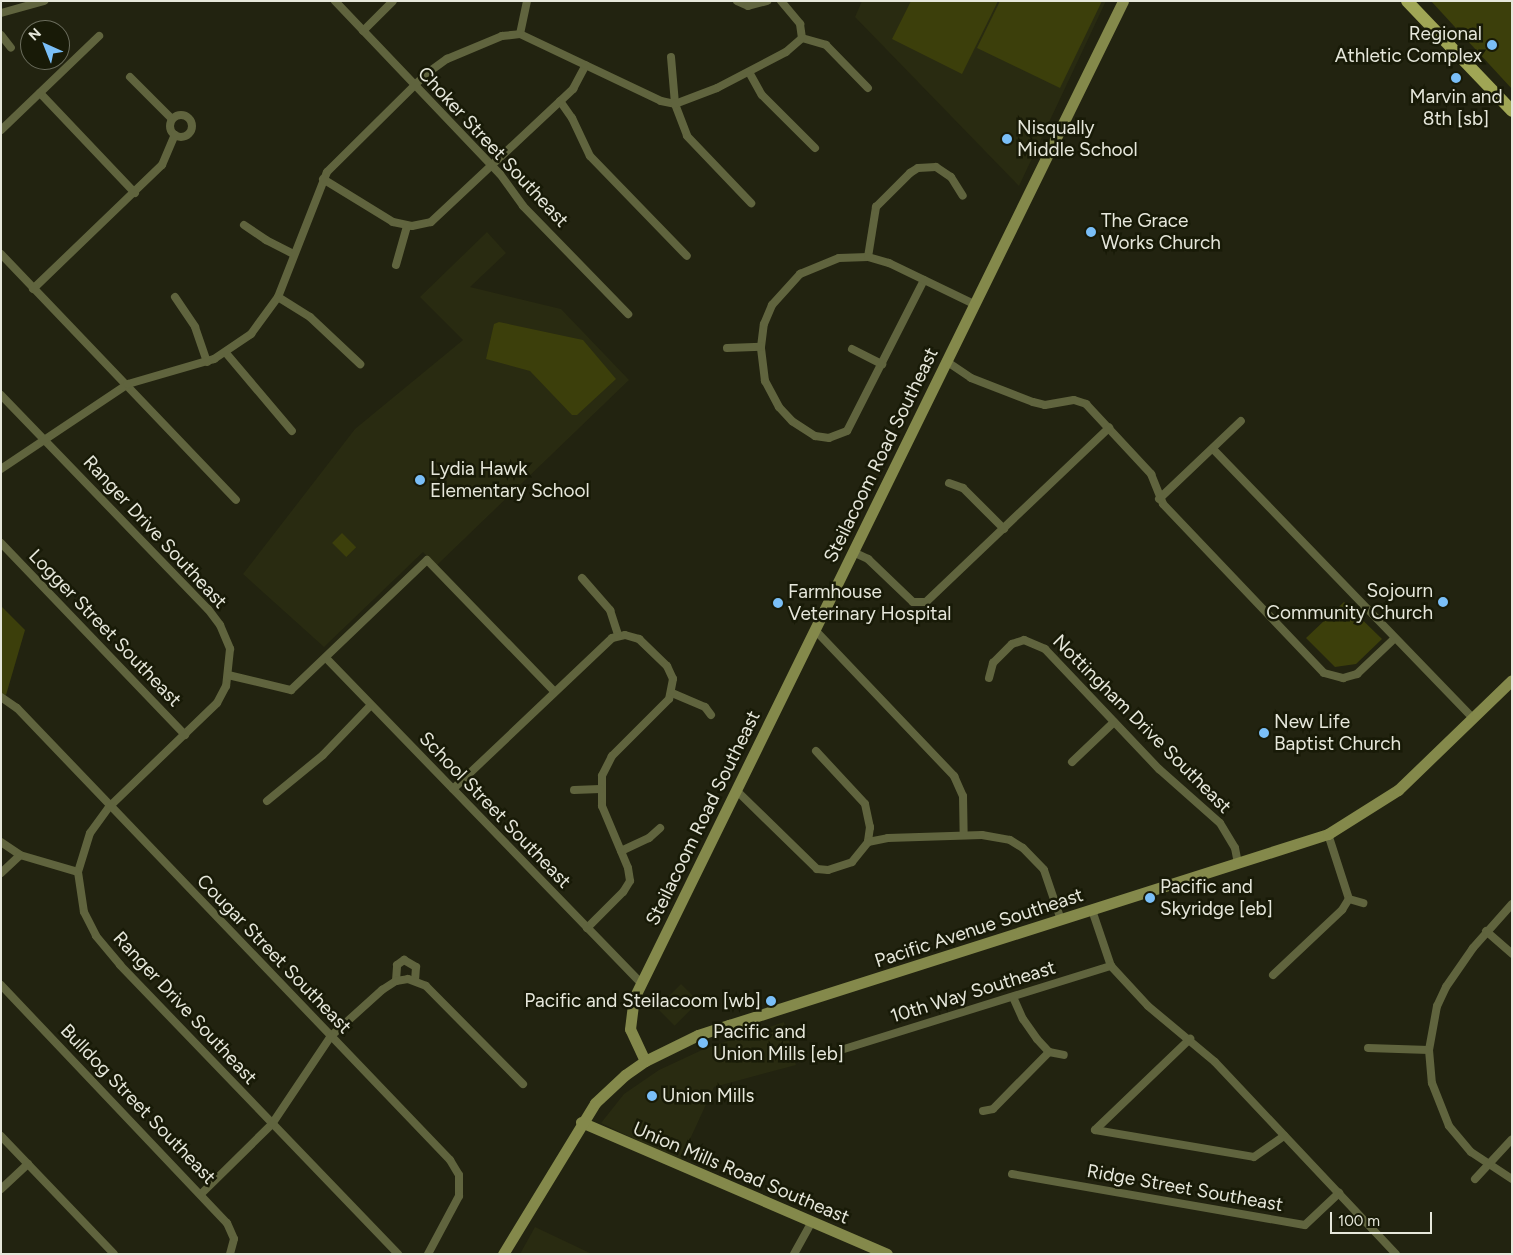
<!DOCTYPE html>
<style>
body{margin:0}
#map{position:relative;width:1513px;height:1255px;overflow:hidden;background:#222310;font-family:Figtree,sans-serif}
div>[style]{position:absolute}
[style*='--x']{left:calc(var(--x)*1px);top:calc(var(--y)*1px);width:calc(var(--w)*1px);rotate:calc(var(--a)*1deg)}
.built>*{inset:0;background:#292b11;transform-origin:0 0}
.green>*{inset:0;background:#3c3f0b;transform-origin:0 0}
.street>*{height:8px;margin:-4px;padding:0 4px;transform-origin:4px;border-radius:4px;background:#60643e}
.street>.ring{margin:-4px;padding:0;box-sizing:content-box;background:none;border:8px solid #60643e;border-radius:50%}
.secondary>*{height:11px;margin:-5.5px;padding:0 5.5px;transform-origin:5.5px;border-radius:5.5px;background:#84894b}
.primary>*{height:12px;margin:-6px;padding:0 6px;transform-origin:6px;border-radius:6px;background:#a0a655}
.dots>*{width:14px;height:14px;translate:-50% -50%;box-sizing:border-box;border:2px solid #181a07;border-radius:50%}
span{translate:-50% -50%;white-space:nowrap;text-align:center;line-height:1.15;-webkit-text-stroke:5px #181a07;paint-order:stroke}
.poi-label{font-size:19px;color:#e6e7db}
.right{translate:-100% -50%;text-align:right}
.left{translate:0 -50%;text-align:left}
.street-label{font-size:19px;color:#e6e7db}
.frame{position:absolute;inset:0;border:2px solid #e6e7db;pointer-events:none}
.north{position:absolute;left:20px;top:20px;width:50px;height:50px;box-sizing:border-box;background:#181a07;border:1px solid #6a6c5c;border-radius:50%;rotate:316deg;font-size:14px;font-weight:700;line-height:20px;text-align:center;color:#e6e7db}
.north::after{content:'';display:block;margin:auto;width:18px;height:22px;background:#7abff8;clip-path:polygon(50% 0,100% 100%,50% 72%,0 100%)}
.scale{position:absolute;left:1330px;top:1212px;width:102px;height:22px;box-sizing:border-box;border:2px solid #e6e7db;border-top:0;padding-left:6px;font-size:15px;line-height:18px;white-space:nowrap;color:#e6e7db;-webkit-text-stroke:4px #181a07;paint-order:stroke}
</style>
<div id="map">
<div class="built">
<i style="clip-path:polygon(862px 1px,1106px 1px,1019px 186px,855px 17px)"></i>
<i style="clip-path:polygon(487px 232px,506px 253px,470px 287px,561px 309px,629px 380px,436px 566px,423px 552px,324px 647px,243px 574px,355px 429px,463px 340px,420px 297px)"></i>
<i style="left:681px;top:984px;width:25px;height:34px;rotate:45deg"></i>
<i style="clip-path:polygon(784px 1022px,796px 1065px,714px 1087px,680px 1161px,601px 1123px,624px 1094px,659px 1070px,704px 1049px)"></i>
<i style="clip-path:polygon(535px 1227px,592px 1254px,520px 1254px)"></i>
</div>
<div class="green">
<i style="clip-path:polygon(911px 1px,998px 1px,962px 74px,892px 39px)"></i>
<i style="clip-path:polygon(1000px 1px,1102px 1px,1060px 88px,977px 48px)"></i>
<i style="clip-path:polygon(1431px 1px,1512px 1px,1512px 89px)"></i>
<i style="clip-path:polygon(499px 322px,583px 340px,616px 379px,577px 415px,572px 415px,530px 371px,486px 359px,494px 324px)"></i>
<i style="left:342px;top:533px;width:20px;height:14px;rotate:45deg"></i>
<i style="clip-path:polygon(1344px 602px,1382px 639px,1356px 664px,1335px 667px,1306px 638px)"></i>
<i style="clip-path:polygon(1px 606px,25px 630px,6px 695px,1px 693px)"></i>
</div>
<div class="street">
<i style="--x:335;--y:1;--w:239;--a:46.4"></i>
<i style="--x:500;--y:174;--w:39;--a:54"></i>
<i style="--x:523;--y:206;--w:151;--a:45.8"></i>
<i style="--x:737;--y:1;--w:12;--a:24"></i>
<i style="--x:748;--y:6;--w:20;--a:-15"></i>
<i style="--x:781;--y:1;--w:30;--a:50"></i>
<i style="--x:800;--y:24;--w:14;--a:82"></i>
<i style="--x:1;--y:13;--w:45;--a:-15.6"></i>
<i style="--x:363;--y:31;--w:42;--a:-45"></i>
<i style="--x:520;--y:34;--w:34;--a:-78"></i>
<i style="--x:1;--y:35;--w:16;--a:52"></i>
<i style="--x:802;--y:38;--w:25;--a:16"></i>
<i style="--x:826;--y:45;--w:60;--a:45.7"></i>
<i style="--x:671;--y:57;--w:47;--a:85.1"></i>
<i style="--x:675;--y:104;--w:34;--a:69"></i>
<i style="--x:687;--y:136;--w:93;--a:46.3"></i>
<i style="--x:749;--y:72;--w:26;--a:61"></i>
<i style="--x:762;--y:95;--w:75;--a:45"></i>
<i style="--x:130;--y:77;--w:59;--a:45"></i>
<i style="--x:40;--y:93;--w:138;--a:46.5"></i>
<i style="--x:560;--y:101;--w:21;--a:55"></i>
<i style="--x:572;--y:118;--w:42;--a:64.7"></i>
<i style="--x:590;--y:156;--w:139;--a:45.9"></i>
<i class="ring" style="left:170px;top:115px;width:14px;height:14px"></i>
<i style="--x:1;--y:130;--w:136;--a:-43.8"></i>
<i style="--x:323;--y:179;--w:82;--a:31.6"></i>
<i style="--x:393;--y:222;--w:19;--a:12"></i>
<i style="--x:412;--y:226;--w:19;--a:-12"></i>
<i style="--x:431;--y:222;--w:195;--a:-43.1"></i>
<i style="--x:573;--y:89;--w:27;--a:-62"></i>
<i style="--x:244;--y:225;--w:27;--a:34"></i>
<i style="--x:266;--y:240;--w:31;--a:27"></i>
<i style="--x:1;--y:254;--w:340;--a:46.3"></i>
<i style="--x:868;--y:257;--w:51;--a:-80.9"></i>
<i style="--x:876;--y:207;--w:48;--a:-45"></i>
<i style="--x:910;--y:173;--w:9;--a:-32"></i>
<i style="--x:918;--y:168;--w:18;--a:-3"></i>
<i style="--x:936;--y:167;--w:18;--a:34"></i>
<i style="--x:951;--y:177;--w:22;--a:58"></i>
<i style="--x:396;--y:265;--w:41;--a:-74.2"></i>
<i style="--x:924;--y:280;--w:169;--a:117"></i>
<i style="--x:847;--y:431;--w:19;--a:159"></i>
<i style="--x:829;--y:438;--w:14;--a:-172"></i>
<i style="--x:815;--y:436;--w:27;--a:-147"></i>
<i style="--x:792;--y:421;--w:19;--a:-133"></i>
<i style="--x:779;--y:407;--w:30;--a:-118"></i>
<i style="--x:765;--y:381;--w:34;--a:-97"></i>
<i style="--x:761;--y:347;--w:23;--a:-83"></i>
<i style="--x:764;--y:324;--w:21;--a:-67"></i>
<i style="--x:772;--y:305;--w:42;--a:-47.9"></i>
<i style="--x:800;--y:274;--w:42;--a:-22.3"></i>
<i style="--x:839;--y:258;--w:29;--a:-2"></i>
<i style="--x:868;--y:257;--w:22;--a:16"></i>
<i style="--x:889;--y:263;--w:94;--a:25.8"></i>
<i style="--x:33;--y:289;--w:179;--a:-43.9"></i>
<i style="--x:162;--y:165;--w:33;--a:-67"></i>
<i style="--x:175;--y:297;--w:36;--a:56"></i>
<i style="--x:195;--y:327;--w:37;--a:71"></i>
<i style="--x:278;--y:297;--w:38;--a:32"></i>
<i style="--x:310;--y:317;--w:69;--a:43.2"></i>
<i style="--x:727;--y:348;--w:34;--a:-2"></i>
<i style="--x:852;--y:349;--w:34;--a:27"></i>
<i style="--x:226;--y:353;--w:102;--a:49.8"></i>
<i style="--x:946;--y:361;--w:30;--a:34"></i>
<i style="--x:971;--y:378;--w:66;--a:21.2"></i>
<i style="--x:1033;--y:402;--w:12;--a:14"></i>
<i style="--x:1045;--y:405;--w:29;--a:-10"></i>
<i style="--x:1074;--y:400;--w:13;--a:18"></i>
<i style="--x:1086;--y:404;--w:96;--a:47.1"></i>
<i style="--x:1151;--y:474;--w:32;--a:68"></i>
<i style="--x:1163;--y:504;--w:233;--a:46.4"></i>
<i style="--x:1324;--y:673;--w:20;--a:15"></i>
<i style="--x:1343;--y:678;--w:15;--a:-16"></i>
<i style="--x:1357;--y:674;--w:51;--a:-43.4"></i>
<i style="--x:1;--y:395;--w:298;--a:46"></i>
<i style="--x:208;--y:609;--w:20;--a:53"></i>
<i style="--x:220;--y:625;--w:26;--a:67"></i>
<i style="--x:230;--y:649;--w:37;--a:96"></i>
<i style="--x:226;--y:686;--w:19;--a:118"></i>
<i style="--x:217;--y:703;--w:150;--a:136.1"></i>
<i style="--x:109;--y:807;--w:32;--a:126"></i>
<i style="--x:90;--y:833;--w:41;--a:107.1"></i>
<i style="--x:78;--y:872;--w:40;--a:81.5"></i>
<i style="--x:84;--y:912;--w:27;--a:63"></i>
<i style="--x:96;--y:936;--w:38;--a:50"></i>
<i style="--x:120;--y:965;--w:401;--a:46.1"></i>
<i style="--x:1213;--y:449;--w:374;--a:46"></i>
<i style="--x:1;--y:469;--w:153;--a:-33.8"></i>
<i style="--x:128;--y:384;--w:90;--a:-16.2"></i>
<i style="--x:214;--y:359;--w:45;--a:-34"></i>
<i style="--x:251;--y:334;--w:46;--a:-53.9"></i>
<i style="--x:278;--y:297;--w:134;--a:-68.6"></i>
<i style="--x:327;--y:172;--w:139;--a:-44.7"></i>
<i style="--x:426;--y:74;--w:26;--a:-36"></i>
<i style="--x:447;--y:59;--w:60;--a:-22.7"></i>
<i style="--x:502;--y:36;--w:18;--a:-6"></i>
<i style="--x:520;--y:34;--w:156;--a:25.4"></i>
<i style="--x:661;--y:101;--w:14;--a:12"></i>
<i style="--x:675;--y:104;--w:45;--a:-20.9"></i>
<i style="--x:717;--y:88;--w:78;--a:-27.6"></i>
<i style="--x:786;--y:52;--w:21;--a:-41"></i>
<i style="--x:949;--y:483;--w:15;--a:20"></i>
<i style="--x:963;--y:488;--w:58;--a:45"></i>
<i style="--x:1159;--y:499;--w:113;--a:-43.6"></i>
<i style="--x:1;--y:543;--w:266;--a:46.2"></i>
<i style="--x:853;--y:552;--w:17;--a:25"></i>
<i style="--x:868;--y:559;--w:62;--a:43.7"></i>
<i style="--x:913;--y:602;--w:13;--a:0"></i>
<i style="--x:926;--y:602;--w:253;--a:-43.6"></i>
<i style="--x:582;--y:578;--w:43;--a:48.8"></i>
<i style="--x:610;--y:610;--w:26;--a:72"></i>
<i style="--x:815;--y:630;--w:202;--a:46.4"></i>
<i style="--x:954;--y:776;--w:22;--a:66"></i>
<i style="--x:963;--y:796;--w:39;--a:89"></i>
<i style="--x:327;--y:659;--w:451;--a:45.9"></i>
<i style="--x:228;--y:675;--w:65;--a:13.4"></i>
<i style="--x:291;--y:690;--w:188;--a:-43.7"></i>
<i style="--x:427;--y:560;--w:182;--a:45.9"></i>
<i style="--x:989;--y:678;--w:16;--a:-75"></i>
<i style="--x:993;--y:663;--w:27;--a:-45"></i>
<i style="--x:1012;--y:644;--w:13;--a:-18"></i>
<i style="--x:1024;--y:640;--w:23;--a:23"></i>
<i style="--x:1045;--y:649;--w:166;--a:46.5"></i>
<i style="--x:1159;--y:769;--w:81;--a:41.5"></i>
<i style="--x:1220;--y:823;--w:29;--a:59"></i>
<i style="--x:1235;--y:848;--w:15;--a:79"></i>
<i style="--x:672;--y:693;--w:36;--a:23"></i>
<i style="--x:705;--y:707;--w:10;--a:53"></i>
<i style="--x:1;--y:697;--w:19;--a:35"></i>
<i style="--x:17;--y:708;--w:626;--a:46.23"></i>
<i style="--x:450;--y:1160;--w:17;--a:59"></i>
<i style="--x:459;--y:1175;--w:21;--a:90"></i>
<i style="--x:459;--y:1196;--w:66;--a:118.1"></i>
<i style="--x:816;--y:751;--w:72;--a:47.2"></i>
<i style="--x:865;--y:804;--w:24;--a:78"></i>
<i style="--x:870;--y:827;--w:15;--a:98"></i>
<i style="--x:1072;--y:762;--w:58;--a:-43.6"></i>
<i style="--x:453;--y:789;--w:219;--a:-43.5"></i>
<i style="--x:612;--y:638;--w:13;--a:-13"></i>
<i style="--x:625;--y:635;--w:15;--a:16"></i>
<i style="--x:639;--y:639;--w:39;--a:44"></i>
<i style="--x:667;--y:666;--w:14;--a:65"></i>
<i style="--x:673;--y:679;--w:20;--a:101"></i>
<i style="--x:669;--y:699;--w:81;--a:135"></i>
<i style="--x:612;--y:756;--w:22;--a:117"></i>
<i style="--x:602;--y:776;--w:30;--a:90"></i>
<i style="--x:602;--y:806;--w:67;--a:67.2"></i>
<i style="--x:628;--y:868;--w:13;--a:81"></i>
<i style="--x:630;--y:881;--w:13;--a:122"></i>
<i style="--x:623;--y:892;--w:51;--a:135"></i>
<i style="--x:574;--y:790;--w:26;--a:-2"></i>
<i style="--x:736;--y:790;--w:113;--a:44.3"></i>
<i style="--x:817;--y:869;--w:11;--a:5"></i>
<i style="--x:828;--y:870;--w:25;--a:-18"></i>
<i style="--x:852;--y:862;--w:26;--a:-51"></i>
<i style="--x:868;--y:842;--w:20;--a:-11"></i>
<i style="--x:888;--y:838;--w:94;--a:-1.8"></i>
<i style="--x:982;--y:835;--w:28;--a:10"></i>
<i style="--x:1010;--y:840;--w:15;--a:32"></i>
<i style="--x:1023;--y:848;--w:30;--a:46"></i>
<i style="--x:1044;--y:870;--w:53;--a:71.2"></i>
<i style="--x:267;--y:801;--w:72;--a:-39.4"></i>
<i style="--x:323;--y:755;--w:69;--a:-46.2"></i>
<i style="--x:1328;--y:834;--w:68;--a:72.1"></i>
<i style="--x:1;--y:842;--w:23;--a:34"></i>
<i style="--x:20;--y:855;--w:60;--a:16.3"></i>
<i style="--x:621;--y:851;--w:31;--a:-25"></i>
<i style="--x:649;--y:838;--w:15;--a:-42"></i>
<i style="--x:1;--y:873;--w:26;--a:-43"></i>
<i style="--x:1512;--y:904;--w:59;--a:131.6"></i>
<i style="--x:1473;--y:948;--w:47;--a:124.7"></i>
<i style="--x:1446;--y:987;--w:21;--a:115"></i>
<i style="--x:1437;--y:1006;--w:45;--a:100.3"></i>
<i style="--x:1429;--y:1050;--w:33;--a:85"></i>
<i style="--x:1432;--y:1083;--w:46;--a:68.4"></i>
<i style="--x:1449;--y:1126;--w:34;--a:50"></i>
<i style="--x:1471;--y:1152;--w:49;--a:33.4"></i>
<i style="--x:1092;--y:910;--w:59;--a:71.3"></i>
<i style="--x:1111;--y:966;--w:54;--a:47.2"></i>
<i style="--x:1148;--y:1006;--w:87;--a:39.9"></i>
<i style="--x:1215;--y:1062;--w:264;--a:46.7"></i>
<i style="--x:1486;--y:931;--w:35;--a:41"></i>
<i style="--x:1273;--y:975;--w:95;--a:-43.3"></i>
<i style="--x:1342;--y:910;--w:13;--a:-58"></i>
<i style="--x:1349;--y:899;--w:15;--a:16"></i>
<i style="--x:396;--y:981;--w:16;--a:-86"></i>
<i style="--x:397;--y:965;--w:9;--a:-36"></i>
<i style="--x:404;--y:960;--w:14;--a:30"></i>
<i style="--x:416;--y:967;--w:14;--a:94"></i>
<i style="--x:1;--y:985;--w:328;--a:46.5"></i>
<i style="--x:227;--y:1223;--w:17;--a:66"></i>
<i style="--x:234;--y:1239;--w:16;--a:105"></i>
<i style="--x:1013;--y:997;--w:24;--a:66"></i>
<i style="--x:1023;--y:1019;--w:24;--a:55"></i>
<i style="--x:1037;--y:1039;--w:18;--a:47"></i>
<i style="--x:1049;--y:1052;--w:15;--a:11"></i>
<i style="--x:1368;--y:1048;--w:61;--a:1.9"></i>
<i style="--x:844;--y:1049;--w:280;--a:-17.3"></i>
<i style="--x:983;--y:1111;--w:10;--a:-11"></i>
<i style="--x:993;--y:1109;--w:80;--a:-45.5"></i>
<i style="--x:1095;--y:1130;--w:161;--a:9.6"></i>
<i style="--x:1254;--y:1157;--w:37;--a:-35"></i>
<i style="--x:1095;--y:1130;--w:132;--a:-43.8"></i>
<i style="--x:1;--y:1136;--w:163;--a:46.2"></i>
<i style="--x:1012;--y:1174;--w:297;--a:9.9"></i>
<i style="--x:1305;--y:1225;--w:47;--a:-43.3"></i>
<i style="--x:1475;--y:1179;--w:54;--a:-47.2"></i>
<i style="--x:1;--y:1189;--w:37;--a:-43"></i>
<i style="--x:201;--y:1194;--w:100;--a:-44.6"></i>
<i style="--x:272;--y:1124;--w:106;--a:-56.2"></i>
<i style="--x:331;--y:1036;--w:69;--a:-42"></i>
<i style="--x:382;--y:990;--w:17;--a:-33"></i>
<i style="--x:396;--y:981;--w:12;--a:-9"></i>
<i style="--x:408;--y:979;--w:19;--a:21"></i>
<i style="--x:426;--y:986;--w:138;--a:45.3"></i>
<i style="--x:794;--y:1254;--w:37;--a:-61"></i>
</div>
<div class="secondary">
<i style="--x:645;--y:1061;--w:35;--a:-115"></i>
<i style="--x:630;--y:1029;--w:31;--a:-83"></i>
<i style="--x:634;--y:998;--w:1110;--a:-63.87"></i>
<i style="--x:581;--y:1122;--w:333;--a:23.3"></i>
<i style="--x:503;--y:1254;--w:177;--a:-58.6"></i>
<i style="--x:595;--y:1103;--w:41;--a:-43"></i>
<i style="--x:625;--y:1075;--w:24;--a:-35"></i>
<i style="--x:645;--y:1061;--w:59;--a:-26.1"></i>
<i style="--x:698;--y:1035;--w:33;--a:-18"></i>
<i style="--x:729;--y:1025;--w:629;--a:-17.69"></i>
<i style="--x:1328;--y:834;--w:83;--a:-32.2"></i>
<i style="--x:1398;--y:790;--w:158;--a:-44"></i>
</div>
<div class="primary">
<i style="--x:1407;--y:1;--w:152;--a:46.3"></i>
</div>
<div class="dots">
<i style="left:1492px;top:45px;background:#7abff8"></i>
<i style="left:1456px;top:78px;background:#7abff8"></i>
<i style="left:1007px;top:139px;background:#7abff8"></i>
<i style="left:1091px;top:232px;background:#7abff8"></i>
<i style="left:420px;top:480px;background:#7abff8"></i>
<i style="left:1443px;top:602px;background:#7abff8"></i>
<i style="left:778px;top:603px;background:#7abff8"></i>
<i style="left:1264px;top:733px;background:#7abff8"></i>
<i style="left:1150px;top:898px;background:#7abff8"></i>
<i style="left:771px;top:1001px;background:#7abff8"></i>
<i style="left:703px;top:1043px;background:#7abff8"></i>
<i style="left:652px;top:1096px;background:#7abff8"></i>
</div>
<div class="poi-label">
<span class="right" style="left:1482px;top:45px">Regional<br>Athletic Complex</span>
<span style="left:1456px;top:108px">Marvin and<br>8th [sb]</span>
<span class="left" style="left:1017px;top:139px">Nisqually<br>Middle School</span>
<span class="left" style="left:1101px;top:232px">The Grace<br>Works Church</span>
<span class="left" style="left:430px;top:480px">Lydia Hawk<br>Elementary School</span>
<span class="right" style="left:1433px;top:602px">Sojourn<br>Community Church</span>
<span class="left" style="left:788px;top:603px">Farmhouse<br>Veterinary Hospital</span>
<span class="left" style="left:1274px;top:733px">New Life<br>Baptist Church</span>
<span class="left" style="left:1160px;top:898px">Pacific and<br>Skyridge [eb]</span>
<span class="right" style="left:761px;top:1001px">Pacific and Steilacoom [wb]</span>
<span class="left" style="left:713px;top:1043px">Pacific and<br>Union Mills [eb]</span>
<span class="left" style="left:662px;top:1096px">Union Mills</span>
</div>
<div class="street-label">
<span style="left:493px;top:147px;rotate:47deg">Choker Street Southeast</span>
<span style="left:881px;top:455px;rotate:-64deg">Steilacoom Road Southeast</span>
<span style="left:155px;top:532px;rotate:47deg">Ranger Drive Southeast</span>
<span style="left:105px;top:628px;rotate:46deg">Logger Street Southeast</span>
<span style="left:1142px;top:724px;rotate:45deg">Nottingham Drive Southeast</span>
<span style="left:495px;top:810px;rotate:46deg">School Street Southeast</span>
<span style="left:703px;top:818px;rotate:-64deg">Steilacoom Road Southeast</span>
<span style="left:979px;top:928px;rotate:-18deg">Pacific Avenue Southeast</span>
<span style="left:274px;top:954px;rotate:46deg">Cougar Street Southeast</span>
<span style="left:973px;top:992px;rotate:-17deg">10th Way Southeast</span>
<span style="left:185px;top:1008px;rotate:47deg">Ranger Drive Southeast</span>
<span style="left:138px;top:1104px;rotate:46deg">Bulldog Street Southeast</span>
<span style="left:741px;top:1173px;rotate:23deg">Union Mills Road Southeast</span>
<span style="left:1185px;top:1188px;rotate:10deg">Ridge Street Southeast</span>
</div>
<div class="frame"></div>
<div class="north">N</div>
<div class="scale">100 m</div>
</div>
